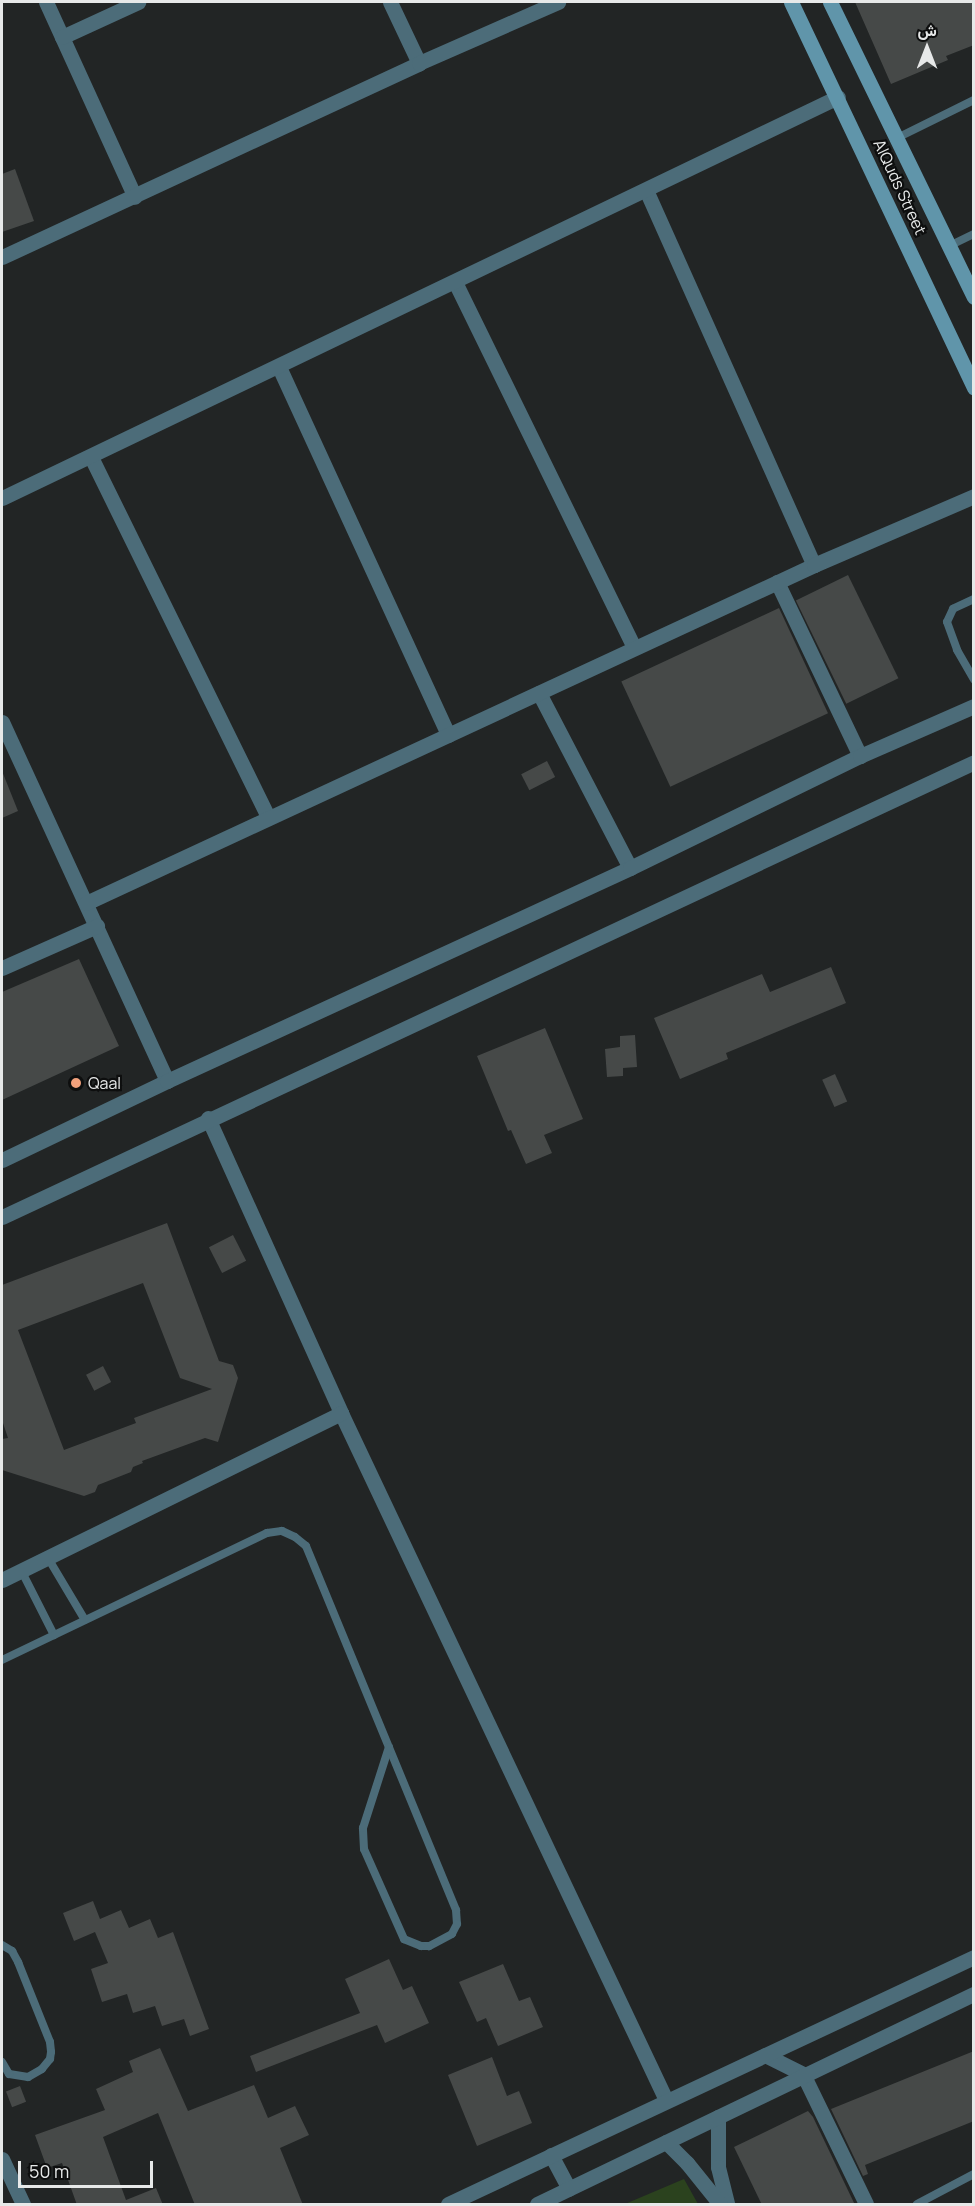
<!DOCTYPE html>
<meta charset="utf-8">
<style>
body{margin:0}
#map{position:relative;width:975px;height:2206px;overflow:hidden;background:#222525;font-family:Manrope,Vazirmatn,sans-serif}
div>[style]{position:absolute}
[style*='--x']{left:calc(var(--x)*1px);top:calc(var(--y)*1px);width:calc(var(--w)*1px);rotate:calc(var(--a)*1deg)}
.green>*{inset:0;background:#2b421e}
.building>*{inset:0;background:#464948;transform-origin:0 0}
.lane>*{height:8px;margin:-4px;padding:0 4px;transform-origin:4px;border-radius:4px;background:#4c6c79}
.street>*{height:15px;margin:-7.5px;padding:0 7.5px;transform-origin:7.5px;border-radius:7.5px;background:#4c6c79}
.secondary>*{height:15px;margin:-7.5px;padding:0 7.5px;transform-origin:7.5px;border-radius:7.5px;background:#6095aa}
.dots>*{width:16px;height:16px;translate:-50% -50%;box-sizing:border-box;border:3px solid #0d0e0e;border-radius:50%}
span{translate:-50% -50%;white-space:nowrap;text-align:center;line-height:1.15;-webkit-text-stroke:4.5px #0d0e0e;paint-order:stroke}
.street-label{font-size:16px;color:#e7e9e9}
.poi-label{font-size:16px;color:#e7e9e9}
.left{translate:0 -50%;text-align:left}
.frame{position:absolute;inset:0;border:3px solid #e7e9e9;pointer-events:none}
.north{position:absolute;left:897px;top:18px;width:60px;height:60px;-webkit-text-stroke:4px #0d0e0e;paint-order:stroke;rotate:0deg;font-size:16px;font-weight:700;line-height:24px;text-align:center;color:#e7e9e9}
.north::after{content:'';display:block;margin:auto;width:21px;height:27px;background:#e7e9e9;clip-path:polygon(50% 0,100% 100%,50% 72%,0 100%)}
.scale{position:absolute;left:18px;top:2161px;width:135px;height:27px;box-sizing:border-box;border:3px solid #e7e9e9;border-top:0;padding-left:8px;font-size:18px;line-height:21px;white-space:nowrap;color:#e7e9e9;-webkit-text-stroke:4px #0d0e0e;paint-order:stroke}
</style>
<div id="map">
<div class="green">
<i style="clip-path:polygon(684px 2179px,698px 2204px,625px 2204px)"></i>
</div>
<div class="building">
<i style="clip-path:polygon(855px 2px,974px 2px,974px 45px,946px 56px,948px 60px,891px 84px)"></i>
<i style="clip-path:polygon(15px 169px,34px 221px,2px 232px,2px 174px)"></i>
<i style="left:848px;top:575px;width:115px;height:58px;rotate:64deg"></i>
<i style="left:779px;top:608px;width:116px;height:174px;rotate:65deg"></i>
<i style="left:547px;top:761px;width:18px;height:29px;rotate:63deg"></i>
<i style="clip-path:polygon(2px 771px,18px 811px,2px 818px)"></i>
<i style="clip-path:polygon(79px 959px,119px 1046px,2px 1100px,2px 992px)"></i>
<i style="clip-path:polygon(831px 967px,846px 1003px,726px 1053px,728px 1059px,680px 1079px,654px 1018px,762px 974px,770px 992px)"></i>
<i style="clip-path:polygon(545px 1028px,583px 1119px,544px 1135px,552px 1153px,526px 1164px,511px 1130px,508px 1131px,477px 1056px)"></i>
<i style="clip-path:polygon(635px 1035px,637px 1067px,623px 1068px,623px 1076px,607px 1077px,605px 1049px,620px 1047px,620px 1036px)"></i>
<i style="left:835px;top:1074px;width:30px;height:14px;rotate:66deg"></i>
<i style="clip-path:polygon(evenodd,167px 1223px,219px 1361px,233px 1365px,238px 1378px,218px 1442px,205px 1438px,142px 1461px,143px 1463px,133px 1467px,131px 1472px,98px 1485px,95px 1492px,84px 1496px,2px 1470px,2px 1439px,8px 1438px,2px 1420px,2px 1285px,167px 1223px,143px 1283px,180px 1378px,212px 1389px,134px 1418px,136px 1423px,64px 1450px,18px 1330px,143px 1283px)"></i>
<i style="left:233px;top:1235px;width:29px;height:27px;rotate:63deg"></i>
<i style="left:103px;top:1366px;width:18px;height:19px;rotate:63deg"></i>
<i style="clip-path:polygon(93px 1901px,100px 1919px,121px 1910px,129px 1928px,150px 1919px,158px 1938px,173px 1932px,209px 2029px,190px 2036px,184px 2019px,162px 2026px,155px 2006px,133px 2013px,127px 1994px,102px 2002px,91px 1969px,108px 1963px,95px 1932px,74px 1941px,63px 1913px)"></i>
<i style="clip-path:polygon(389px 1959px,403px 1990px,412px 1986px,429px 2023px,385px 2043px,377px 2025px,256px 2072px,250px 2056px,360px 2013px,345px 1979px)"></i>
<i style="clip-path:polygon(503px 1964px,519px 2001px,530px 1997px,543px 2027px,498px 2046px,486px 2018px,477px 2022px,459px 1982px)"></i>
<i style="clip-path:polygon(160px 2048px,188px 2111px,254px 2085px,268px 2118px,295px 2106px,309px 2135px,280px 2148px,303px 2205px,195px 2205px,158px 2113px,103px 2137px,126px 2200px,156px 2188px,163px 2205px,77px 2205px,62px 2163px,47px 2168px,35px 2135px,105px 2110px,96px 2089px,133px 2072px,129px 2061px)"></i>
<i style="clip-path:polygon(974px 2051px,974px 2121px,865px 2165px,868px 2174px,863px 2176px,831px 2109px)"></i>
<i style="clip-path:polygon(492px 2057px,507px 2096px,519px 2091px,532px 2123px,477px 2146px,448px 2075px)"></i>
<i style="left:20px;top:2086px;width:17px;height:15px;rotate:69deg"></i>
<i style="clip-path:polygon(808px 2111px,813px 2117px,855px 2205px,762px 2205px,734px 2147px)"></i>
</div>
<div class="lane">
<i style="--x:897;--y:138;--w:86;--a:-26.3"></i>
<i style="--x:949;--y:246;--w:28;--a:-26"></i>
<i style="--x:974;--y:599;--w:23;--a:155"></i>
<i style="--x:953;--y:609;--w:14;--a:115"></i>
<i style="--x:947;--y:622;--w:30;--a:70"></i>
<i style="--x:957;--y:650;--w:34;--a:60"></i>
<i style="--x:48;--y:1558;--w:72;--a:59.2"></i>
<i style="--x:21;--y:1570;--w:73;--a:63.1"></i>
<i style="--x:2;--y:1660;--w:294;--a:-25.6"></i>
<i style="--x:267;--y:1533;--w:15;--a:-8"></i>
<i style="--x:282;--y:1531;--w:14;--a:25"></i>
<i style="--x:295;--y:1537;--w:14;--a:39"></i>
<i style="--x:306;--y:1546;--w:394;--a:67.6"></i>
<i style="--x:456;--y:1910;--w:14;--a:86"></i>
<i style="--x:457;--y:1924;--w:11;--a:117"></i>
<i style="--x:452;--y:1934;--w:26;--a:152"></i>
<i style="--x:429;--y:1946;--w:8;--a:180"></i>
<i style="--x:421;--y:1946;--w:18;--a:-158"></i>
<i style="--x:404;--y:1939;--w:98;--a:-114"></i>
<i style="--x:364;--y:1849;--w:21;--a:-93"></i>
<i style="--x:363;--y:1828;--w:85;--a:-72.2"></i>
<i style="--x:2;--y:1945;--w:12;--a:31"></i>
<i style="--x:12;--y:1951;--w:13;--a:61"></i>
<i style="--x:18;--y:1962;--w:86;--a:68.2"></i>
<i style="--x:50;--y:2042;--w:10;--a:84"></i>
<i style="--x:51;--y:2052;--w:7;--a:98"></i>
<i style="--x:50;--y:2059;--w:13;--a:129"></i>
<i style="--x:42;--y:2069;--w:16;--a:150"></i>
<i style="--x:28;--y:2077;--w:19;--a:-171"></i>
<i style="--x:9;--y:2074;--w:14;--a:-120"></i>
<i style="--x:917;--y:2204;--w:64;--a:-27.8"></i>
</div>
<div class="street">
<i style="--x:46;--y:2;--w:214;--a:65.5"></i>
<i style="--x:390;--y:2;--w:68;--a:64.6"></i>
<i style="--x:62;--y:37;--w:84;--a:-24.7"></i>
<i style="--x:646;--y:190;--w:411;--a:65.9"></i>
<i style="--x:2;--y:257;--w:460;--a:-24.9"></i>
<i style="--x:419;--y:63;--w:152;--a:-23.7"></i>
<i style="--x:455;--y:282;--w:407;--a:63.9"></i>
<i style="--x:279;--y:367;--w:405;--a:65.3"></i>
<i style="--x:91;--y:457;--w:402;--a:63.8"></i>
<i style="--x:2;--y:498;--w:927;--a:-25.63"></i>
<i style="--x:777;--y:582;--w:193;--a:64.5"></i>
<i style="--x:539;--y:693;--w:197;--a:62.5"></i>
<i style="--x:2;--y:722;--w:395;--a:65.3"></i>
<i style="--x:86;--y:903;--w:803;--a:-24.9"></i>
<i style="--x:814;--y:565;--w:174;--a:-23.3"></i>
<i style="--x:2;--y:968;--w:104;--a:-23.9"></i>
<i style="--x:208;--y:1118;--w:324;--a:65.7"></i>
<i style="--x:341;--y:1413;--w:760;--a:64.68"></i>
<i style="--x:2;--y:1160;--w:183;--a:-25.6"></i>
<i style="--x:167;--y:1081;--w:510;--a:-24.7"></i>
<i style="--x:630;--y:868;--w:256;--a:-26"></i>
<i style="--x:860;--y:756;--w:124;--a:-23.7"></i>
<i style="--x:2;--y:1217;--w:1073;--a:-25.08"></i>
<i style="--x:2;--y:1580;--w:378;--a:-26.2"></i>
<i style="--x:765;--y:2055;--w:42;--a:26.6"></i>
<i style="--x:803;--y:2074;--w:144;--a:64.1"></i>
<i style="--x:718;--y:2117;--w:50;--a:90"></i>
<i style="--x:718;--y:2167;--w:38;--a:76"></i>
<i style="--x:666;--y:2142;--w:30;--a:45"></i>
<i style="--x:687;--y:2163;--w:53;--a:51.2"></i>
<i style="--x:551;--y:2155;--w:38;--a:62"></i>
<i style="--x:2;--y:2159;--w:50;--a:65"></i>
<i style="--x:448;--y:2204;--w:581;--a:-25.15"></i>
<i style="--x:537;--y:2204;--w:485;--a:-25.7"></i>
</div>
<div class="secondary">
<i style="--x:791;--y:2;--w:427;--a:64.6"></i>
<i style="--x:830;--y:2;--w:328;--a:64"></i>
</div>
<div class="dots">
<i style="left:76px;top:1083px;background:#f1a17c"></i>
</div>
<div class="street-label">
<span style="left:900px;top:187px;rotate:65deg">AlQuds Street</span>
</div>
<div class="poi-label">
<span class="left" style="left:88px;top:1083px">Qaal</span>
</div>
<div class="frame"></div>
<div class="north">ش</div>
<div class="scale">50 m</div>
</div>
